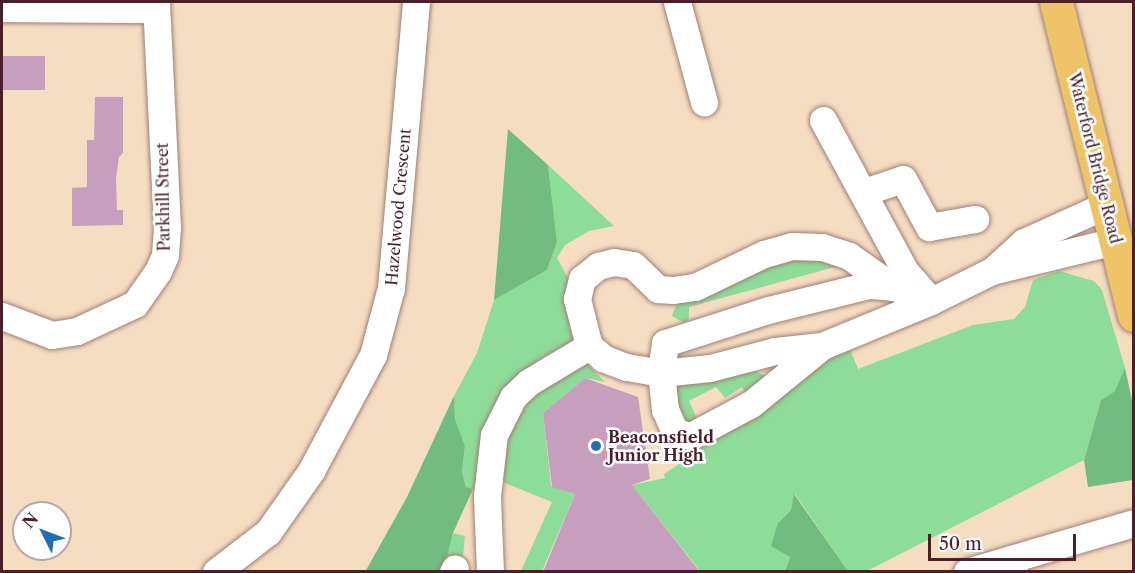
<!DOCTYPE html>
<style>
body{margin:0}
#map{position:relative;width:1135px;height:573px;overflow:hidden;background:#f5ddc2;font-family:"Libre Caslon Text",serif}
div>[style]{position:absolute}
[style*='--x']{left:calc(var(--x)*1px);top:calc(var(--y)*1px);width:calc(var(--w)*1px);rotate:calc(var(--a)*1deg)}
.green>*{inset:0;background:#8edc99}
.forest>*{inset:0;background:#72bc81}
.building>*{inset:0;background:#c69fbf;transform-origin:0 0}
.roads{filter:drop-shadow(0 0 2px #a07e76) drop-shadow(0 0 2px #a07e76)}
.minor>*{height:27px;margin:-13.5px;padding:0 13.5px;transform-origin:13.5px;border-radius:13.5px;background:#fff}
.major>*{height:33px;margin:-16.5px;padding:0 16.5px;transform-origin:16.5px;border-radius:16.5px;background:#efc469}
.dots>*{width:16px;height:16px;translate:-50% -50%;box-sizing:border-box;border:3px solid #fff;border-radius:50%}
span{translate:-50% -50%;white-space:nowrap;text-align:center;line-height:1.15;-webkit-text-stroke:5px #fff;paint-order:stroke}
.street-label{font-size:16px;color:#4a1f2b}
.poi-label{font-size:16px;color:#4a1f2b;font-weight:700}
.left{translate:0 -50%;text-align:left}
.frame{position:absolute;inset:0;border:3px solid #4a1f2b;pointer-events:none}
.north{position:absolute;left:12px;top:501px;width:60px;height:60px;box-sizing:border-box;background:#fff;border:2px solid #b7a5aa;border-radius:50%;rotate:312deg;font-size:16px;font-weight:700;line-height:24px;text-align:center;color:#4a1f2b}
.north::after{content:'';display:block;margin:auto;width:21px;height:27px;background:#1f6fb2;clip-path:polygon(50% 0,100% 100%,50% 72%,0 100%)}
.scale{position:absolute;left:928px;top:534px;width:148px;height:27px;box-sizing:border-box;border:3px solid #4a1f2b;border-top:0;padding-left:8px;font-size:18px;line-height:21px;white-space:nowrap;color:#4a1f2b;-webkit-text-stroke:4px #fff;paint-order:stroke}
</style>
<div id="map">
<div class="green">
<i style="clip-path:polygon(548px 165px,614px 226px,589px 231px,565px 245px,557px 258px,569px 280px,577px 341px,541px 358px,520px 374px,473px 489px,466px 487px,462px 472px,465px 446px,455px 419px,454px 396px,477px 353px,494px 300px,547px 270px,557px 242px)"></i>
<i style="clip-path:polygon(804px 252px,842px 265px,689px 307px,689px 319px,684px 323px,672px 316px,677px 303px)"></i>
<i style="clip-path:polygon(1059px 271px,1094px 281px,1102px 290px,1125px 368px,1123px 378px,1115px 391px,1101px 400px,1084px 460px,867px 571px,848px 571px,795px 494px,791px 510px,778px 523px,790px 557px,785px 571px,700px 571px,632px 485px,665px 478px,664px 474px,678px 465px,680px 452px,697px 451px,730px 431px,795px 371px,849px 347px,858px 369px,973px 325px,1014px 319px,1025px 307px,1033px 280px)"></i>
<i style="clip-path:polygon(583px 360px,605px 382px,585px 378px,543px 413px,551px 486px,575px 494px,542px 571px,521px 571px,552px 502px,505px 483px,499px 471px,499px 459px,518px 404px)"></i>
<i style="clip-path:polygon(750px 369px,766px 376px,745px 392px,742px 387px,725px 398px,716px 387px,689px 401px,697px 419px,685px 423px,670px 387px,673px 380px)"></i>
<i style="clip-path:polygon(453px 533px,465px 536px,462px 567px,450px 566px,446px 556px)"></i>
</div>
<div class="forest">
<i style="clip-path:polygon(508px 129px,548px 165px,557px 242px,547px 270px,494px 300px)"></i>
<i style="clip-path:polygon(1125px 368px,1133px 405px,1133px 480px,1088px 487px,1084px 460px,1101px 400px,1115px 391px)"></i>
<i style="clip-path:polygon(454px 396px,455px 419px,465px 446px,462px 472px,466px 487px,473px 489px,453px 533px,447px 556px,450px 566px,447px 571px,365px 572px,407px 497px)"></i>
<i style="clip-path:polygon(794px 494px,848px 571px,785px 571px,790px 557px,771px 546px,778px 523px,791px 510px)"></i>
</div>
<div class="building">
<i style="left:2px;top:56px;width:43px;height:34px"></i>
<i style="clip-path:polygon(95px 97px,123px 97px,123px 153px,119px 157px,116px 179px,117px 210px,123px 210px,123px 225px,72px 226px,72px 188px,87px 187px,87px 140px,94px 140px)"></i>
<i style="clip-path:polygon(585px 378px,638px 397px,650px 479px,632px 485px,700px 572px,543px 572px,575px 494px,552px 487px,543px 413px)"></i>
</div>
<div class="roads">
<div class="minor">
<i style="--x:677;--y:2;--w:104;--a:74.9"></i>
<i style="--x:2;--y:8;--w:154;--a:0.4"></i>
<i style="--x:823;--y:120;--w:172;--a:61.5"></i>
<i style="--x:905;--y:271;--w:37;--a:49"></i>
<i style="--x:864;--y:192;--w:41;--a:-18.4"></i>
<i style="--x:903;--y:179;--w:55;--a:61.6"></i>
<i style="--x:929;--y:227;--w:47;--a:-9.9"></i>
<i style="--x:992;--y:271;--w:127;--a:-13.7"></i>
<i style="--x:931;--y:301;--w:40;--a:-159"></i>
<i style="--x:894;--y:287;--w:25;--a:-175"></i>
<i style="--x:869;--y:285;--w:104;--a:166.1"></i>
<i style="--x:768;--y:310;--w:108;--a:162.2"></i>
<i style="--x:665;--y:343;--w:30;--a:98"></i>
<i style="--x:661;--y:373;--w:49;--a:-5.8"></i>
<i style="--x:710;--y:368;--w:67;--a:-14.7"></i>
<i style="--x:775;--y:351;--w:47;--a:-6.1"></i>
<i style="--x:822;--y:346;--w:118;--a:-22.4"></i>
<i style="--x:931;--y:301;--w:68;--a:-26.2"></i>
<i style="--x:992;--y:271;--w:43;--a:-42.2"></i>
<i style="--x:1024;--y:242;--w:90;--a:-24.3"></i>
<i style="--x:2;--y:316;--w:53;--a:20.8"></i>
<i style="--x:52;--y:335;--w:25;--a:-9"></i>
<i style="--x:77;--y:331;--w:64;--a:-25"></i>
<i style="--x:135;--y:304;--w:40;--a:-55.1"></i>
<i style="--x:158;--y:271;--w:17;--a:-66"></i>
<i style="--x:165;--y:255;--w:28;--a:-86"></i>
<i style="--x:167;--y:227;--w:225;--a:-92.8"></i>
<i style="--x:821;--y:347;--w:90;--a:140.8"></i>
<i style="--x:751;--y:404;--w:68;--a:151.9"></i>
<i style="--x:691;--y:436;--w:16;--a:-166"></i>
<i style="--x:675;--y:432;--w:24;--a:-114"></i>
<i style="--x:665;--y:410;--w:37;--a:-96"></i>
<i style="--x:661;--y:373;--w:36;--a:-170"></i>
<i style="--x:626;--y:367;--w:25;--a:-159"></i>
<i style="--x:603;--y:358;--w:18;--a:-139"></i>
<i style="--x:589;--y:346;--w:49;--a:-104.3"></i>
<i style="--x:577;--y:299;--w:21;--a:-76"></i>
<i style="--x:582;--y:279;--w:21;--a:-39"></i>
<i style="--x:598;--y:266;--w:16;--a:-14"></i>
<i style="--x:614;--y:262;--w:19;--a:9"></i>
<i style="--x:633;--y:265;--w:35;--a:44"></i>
<i style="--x:658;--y:289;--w:15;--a:4"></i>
<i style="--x:673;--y:290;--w:22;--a:-8"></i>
<i style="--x:695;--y:287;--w:76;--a:-25.6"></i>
<i style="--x:764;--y:254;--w:29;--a:-16"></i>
<i style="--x:792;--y:246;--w:30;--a:2"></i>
<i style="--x:822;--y:247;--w:28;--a:18"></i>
<i style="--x:849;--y:256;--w:54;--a:35.2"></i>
<i style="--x:216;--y:572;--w:66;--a:-37.6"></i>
<i style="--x:268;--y:532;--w:75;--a:-54.8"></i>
<i style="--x:311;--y:471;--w:132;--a:-61.9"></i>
<i style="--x:373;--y:355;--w:69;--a:-75"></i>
<i style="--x:391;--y:288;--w:287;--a:-85"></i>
<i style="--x:453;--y:572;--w:4;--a:-63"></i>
<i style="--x:490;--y:572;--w:76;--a:-92.3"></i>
<i style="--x:487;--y:496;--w:61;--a:-83.5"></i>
<i style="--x:494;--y:435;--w:42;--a:-63.4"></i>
<i style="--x:513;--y:397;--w:22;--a:-43"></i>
<i style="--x:529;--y:382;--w:70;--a:-31"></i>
<i style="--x:967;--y:572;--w:46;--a:-16.5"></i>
<i style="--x:1014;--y:572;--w:13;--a:-103"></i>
<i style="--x:1011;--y:559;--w:128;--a:-16.3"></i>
</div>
<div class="major">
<i style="--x:1056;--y:2;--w:323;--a:76"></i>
</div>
</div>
<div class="dots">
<i style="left:596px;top:446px;background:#1f6fb2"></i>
</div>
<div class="street-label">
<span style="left:1095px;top:158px;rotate:76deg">Waterford Bridge Road</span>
<span style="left:163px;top:197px;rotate:-91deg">Parkhill Street</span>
<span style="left:398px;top:207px;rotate:-85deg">Hazelwood Crescent</span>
</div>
<div class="poi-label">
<span class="left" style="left:608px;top:446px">Beaconsfield<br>Junior High</span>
</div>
<div class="frame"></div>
<div class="north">N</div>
<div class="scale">50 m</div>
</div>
